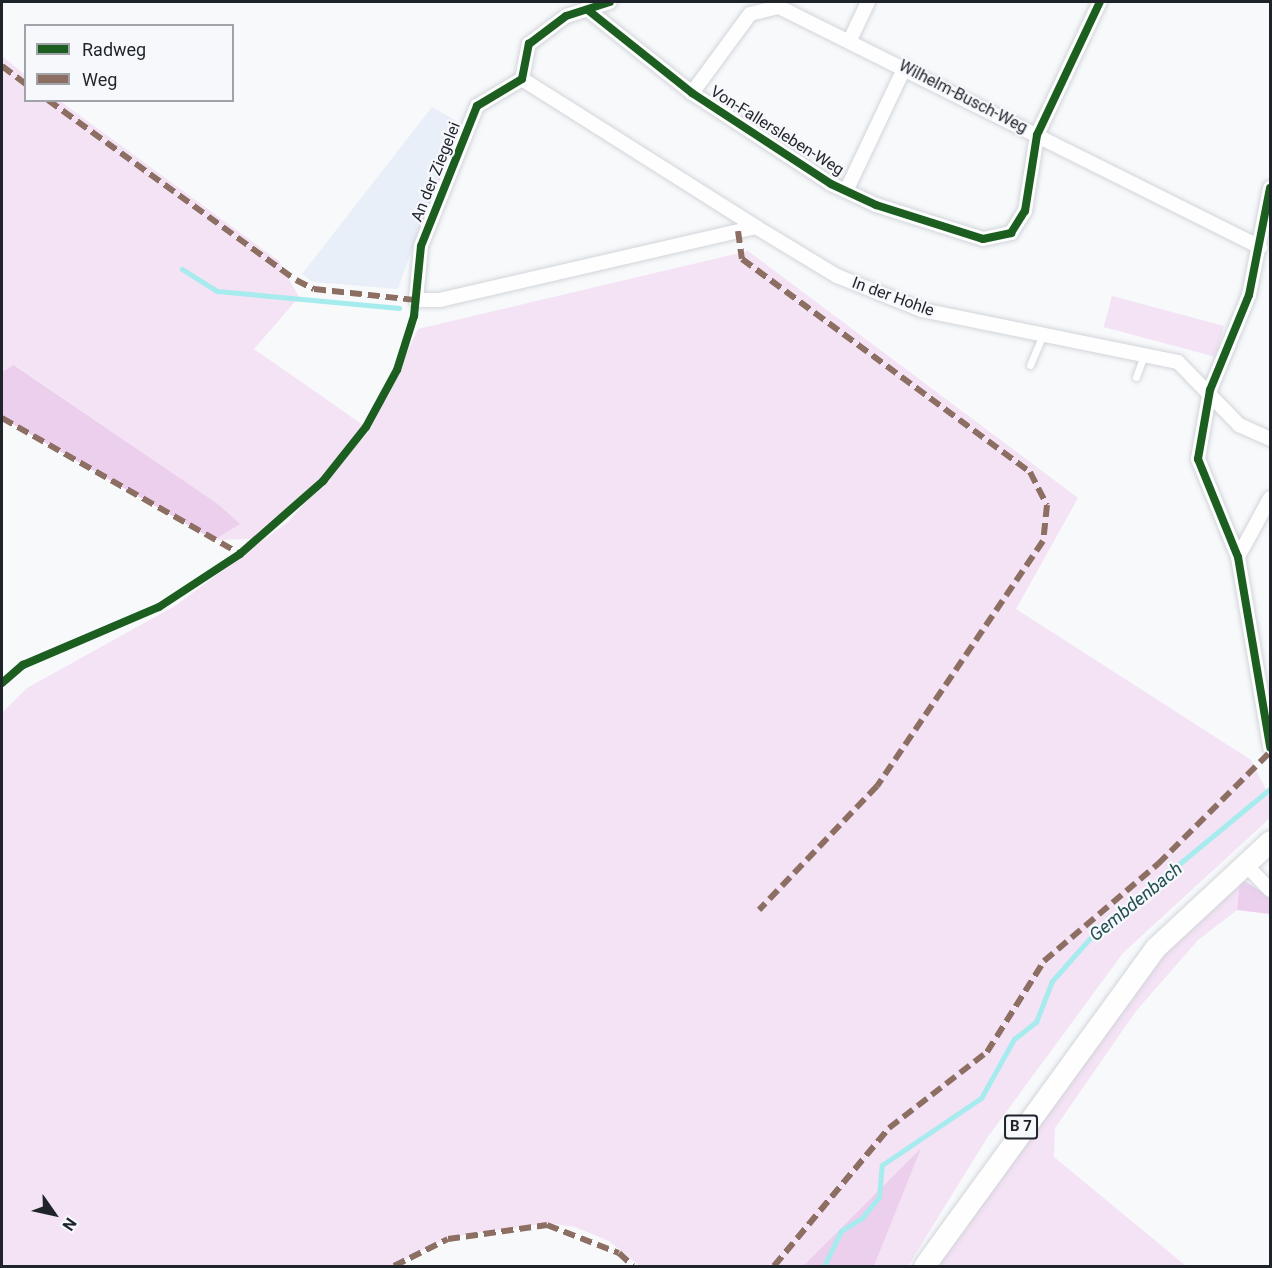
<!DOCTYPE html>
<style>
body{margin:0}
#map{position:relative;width:1272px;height:1268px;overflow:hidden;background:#f7f9fb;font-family:Roboto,sans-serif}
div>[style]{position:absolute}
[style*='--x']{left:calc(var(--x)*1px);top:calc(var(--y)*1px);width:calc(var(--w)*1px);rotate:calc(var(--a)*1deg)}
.built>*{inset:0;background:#e9eff8}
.green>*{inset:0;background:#f4e2f5;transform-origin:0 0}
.forest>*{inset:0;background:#ebcfed}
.stream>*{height:5px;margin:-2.5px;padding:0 2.5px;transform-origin:2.5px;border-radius:2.5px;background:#a6ebed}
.roads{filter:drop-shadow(0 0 2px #d2d5d9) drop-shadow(0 0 2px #d2d5d9)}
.service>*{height:7px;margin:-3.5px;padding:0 3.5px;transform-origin:3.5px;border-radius:3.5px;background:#fefefe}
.minor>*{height:14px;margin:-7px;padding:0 7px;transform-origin:7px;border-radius:7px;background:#fefefe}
.primary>*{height:21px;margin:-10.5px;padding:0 10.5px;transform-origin:10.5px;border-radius:10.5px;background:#fefefe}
.quiet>*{height:6px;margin-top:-3px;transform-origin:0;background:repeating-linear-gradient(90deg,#8d6e63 0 12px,transparent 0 18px)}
.cycleway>*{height:8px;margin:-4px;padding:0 4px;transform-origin:4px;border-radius:4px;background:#1b5e20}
span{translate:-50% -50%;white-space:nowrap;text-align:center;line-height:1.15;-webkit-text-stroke:4.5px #f6f8fc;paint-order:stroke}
.shield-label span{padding:2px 4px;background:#f6f8fc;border:2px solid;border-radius:4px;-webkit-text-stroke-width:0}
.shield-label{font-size:15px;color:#1f232a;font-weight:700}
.street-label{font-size:16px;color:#1f232a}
.water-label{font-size:18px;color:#224f50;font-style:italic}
.frame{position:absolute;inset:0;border:3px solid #1f232a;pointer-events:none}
.legend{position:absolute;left:24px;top:24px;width:210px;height:78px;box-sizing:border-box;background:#f6f8fc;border:2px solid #a0a3a8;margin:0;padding:8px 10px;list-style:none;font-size:18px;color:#1f232a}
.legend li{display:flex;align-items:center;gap:12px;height:30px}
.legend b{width:30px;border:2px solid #a0a3a8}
.north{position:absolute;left:24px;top:1184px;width:60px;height:60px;-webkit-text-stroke:4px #f6f8fc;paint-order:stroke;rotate:124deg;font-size:16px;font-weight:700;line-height:24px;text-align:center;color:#1f232a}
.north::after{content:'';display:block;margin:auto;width:21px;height:27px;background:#1f232a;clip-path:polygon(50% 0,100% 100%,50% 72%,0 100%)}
</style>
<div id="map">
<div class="built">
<i style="clip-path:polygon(432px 107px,457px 121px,398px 289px,313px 282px,302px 274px)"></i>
</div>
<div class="green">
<i style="clip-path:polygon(2px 56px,25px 75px,26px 100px,60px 101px,279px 261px,299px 297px,254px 349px,363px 425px,320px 478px,252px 539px,214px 540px,239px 524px,218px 504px,15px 365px,2px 372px)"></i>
<i style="clip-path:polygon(748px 251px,1078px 498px,1016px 609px,1251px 760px,1270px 798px,1270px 818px,1123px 953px,987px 1138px,908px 1266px,874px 1266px,920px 1149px,803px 1266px,640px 1266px,609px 1241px,575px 1227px,548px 1223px,449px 1237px,392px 1266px,2px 1266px,2px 713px,27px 688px,175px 606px,288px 522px,370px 430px,418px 329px)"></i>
<i style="left:1112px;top:296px;width:116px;height:32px;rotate:15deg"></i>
<i style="clip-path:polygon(1240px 878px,1237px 910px,1198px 940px,1136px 1011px,1055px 1128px,1054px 1157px,1186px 1266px,936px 1266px,1148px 970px)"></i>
</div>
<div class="forest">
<i style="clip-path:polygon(14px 365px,218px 504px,240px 524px,214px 540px,2px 418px,2px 372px)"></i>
<i style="clip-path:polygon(1240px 878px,1270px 897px,1270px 914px,1237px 910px)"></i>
<i style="clip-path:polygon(921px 1148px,874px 1266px,803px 1266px)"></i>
</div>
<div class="stream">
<i style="--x:182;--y:269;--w:41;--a:32.2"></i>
<i style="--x:217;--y:291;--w:183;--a:5.3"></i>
<i style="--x:824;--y:1266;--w:39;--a:-64"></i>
<i style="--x:841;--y:1231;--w:25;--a:-32"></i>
<i style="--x:862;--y:1218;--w:27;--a:-51"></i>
<i style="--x:879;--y:1197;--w:32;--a:-85"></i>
<i style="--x:882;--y:1165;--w:120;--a:-34.1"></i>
<i style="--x:981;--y:1098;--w:68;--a:-60.8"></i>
<i style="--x:1014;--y:1039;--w:28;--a:-38"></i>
<i style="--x:1036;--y:1022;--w:44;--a:-68.7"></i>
<i style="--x:1052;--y:981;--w:60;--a:-48.4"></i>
<i style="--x:1092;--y:936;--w:231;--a:-39.6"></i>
</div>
<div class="roads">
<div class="service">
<i style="--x:1030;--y:365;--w:34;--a:-67"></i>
<i style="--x:1136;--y:377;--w:23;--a:-70"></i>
</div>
<div class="minor">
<i style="--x:588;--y:10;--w:133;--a:38.6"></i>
<i style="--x:692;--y:93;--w:166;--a:33.2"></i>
<i style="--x:831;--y:184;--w:50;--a:25"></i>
<i style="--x:876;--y:205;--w:112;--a:17.6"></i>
<i style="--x:983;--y:239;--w:29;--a:-12"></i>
<i style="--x:1011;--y:233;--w:26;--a:-58"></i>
<i style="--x:1025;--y:211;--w:77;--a:-81"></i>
<i style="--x:1037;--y:135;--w:147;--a:-64.7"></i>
<i style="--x:850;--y:40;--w:42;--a:-64.7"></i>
<i style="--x:522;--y:79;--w:277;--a:32.3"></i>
<i style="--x:756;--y:227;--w:323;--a:167"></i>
<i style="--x:441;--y:300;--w:25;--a:180"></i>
<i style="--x:416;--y:300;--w:54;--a:-84.7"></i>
<i style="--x:421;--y:246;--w:151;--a:-68.2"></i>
<i style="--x:477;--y:106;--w:52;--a:-31"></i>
<i style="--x:522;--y:79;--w:36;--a:-79"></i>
<i style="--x:529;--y:44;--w:46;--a:-37.1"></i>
<i style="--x:566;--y:16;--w:46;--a:-17.7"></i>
<i style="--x:692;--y:93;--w:98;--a:-53.7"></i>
<i style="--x:750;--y:14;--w:30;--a:-14"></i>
<i style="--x:779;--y:7;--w:538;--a:26.52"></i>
<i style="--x:1270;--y:188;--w:109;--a:101.1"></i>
<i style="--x:1249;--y:295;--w:103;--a:112.3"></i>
<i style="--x:1210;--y:390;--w:70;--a:99.9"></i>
<i style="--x:1198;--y:459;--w:106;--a:67.8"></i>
<i style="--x:1238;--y:557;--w:193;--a:80.4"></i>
<i style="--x:847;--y:189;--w:135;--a:-64.6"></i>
<i style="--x:756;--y:227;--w:95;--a:31.2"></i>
<i style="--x:837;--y:276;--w:92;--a:21.8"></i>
<i style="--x:922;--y:310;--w:261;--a:11.5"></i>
<i style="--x:1178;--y:362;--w:88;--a:45.9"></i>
<i style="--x:1239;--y:425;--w:34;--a:24"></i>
<i style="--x:1238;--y:557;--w:67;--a:-61.5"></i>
<i style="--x:1245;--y:864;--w:36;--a:46"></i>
</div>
<div class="primary">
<i style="--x:924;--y:1266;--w:393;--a:-54"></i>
<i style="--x:1155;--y:948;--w:157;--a:-42.9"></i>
</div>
</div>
<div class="quiet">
<i style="--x:2;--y:66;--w:30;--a:37"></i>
<i style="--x:48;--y:100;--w:306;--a:36"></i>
<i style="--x:296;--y:280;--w:20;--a:27"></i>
<i style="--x:314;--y:289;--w:103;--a:6.2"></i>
<i style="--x:416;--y:300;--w:6;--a:99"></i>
<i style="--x:738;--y:231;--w:28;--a:82"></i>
<i style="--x:742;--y:259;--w:358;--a:36.5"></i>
<i style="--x:1030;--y:472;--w:37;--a:63"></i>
<i style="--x:1047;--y:505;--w:36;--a:96"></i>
<i style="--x:1043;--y:541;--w:296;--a:124.1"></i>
<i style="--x:877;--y:786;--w:171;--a:133.6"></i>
<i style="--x:2;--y:418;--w:274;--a:29.7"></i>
<i style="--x:394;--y:1266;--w:60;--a:-26.6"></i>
<i style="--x:448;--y:1239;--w:100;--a:-8"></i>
<i style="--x:547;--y:1225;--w:77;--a:21.3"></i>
<i style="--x:619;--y:1253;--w:19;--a:43"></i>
<i style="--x:774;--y:1266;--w:180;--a:-50.2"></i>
<i style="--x:889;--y:1128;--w:124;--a:-37.8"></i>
<i style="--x:987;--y:1052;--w:107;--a:-57.9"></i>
<i style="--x:1044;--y:961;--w:150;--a:-40.4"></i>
<i style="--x:1158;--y:864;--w:158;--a:-45"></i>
</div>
<div class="cycleway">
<i style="--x:588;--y:10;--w:133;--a:38.6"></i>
<i style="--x:692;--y:93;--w:166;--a:33.2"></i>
<i style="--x:831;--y:184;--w:50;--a:25"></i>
<i style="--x:876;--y:205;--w:112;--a:17.6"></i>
<i style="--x:983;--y:239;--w:29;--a:-12"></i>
<i style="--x:1011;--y:233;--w:26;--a:-58"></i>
<i style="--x:1025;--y:211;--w:77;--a:-81"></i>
<i style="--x:1037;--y:135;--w:147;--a:-64.7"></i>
<i style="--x:1270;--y:188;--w:109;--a:101.1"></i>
<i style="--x:1249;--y:295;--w:103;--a:112.3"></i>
<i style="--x:1210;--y:390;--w:70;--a:99.9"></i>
<i style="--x:1198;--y:459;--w:106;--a:67.8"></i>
<i style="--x:1238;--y:557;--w:193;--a:80.4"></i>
<i style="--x:2;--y:683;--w:28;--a:-41"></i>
<i style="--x:23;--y:665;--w:148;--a:-23.1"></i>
<i style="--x:159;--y:607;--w:97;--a:-33.2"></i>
<i style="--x:240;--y:554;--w:111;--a:-41.3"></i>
<i style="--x:323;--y:481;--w:69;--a:-51.5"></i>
<i style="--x:366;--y:427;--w:65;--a:-61.5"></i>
<i style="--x:397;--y:370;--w:57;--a:-72.5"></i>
<i style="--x:414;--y:316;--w:70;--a:-84.3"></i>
<i style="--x:421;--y:246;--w:151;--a:-68.2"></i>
<i style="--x:477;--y:106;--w:52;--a:-31"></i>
<i style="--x:522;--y:79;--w:36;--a:-79"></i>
<i style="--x:529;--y:44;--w:46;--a:-37.1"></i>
<i style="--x:566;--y:16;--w:46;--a:-17.7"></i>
</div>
<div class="shield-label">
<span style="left:1021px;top:1127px">B 7</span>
</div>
<div class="street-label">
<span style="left:963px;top:97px;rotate:27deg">Wilhelm-Busch-Weg</span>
<span style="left:777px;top:131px;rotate:32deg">Von-Fallersleben-Weg</span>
<span style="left:436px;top:172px;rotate:-68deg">An der Ziegelei</span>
<span style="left:893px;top:297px;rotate:20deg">In der Hohle</span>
</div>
<div class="water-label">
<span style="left:1136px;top:902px;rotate:-39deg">Gembdenbach</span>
</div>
<div class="frame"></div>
<ul class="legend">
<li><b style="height:8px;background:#1b5e20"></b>Radweg</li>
<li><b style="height:8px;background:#8d6e63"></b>Weg</li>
</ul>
<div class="north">N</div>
</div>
